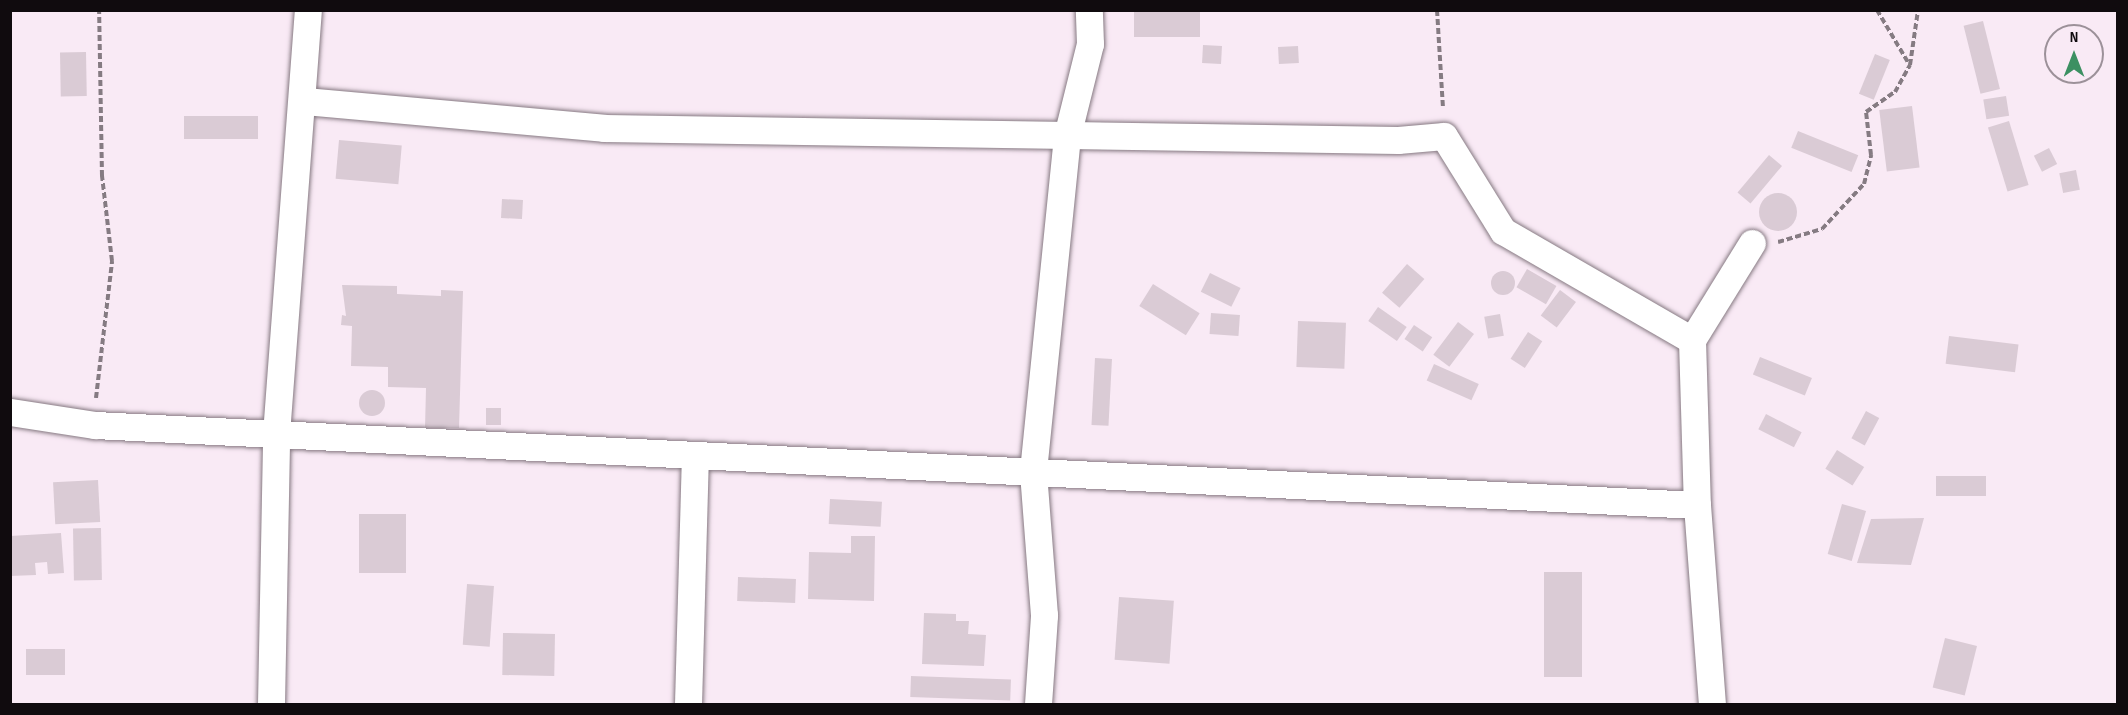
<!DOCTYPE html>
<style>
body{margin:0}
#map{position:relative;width:2128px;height:715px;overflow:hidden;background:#f9eaf5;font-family:"Sofia Sans Condensed",sans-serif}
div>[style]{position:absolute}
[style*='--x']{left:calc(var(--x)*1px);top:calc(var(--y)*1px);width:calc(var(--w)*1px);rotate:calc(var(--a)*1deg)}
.building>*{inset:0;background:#dacbd5;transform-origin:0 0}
.round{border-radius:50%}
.path>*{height:4px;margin-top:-2px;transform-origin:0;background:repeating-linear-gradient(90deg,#857b82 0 6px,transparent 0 9px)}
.roads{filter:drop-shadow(0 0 2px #867982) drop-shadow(0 0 2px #867982)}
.street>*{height:27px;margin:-13.5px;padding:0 13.5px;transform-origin:13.5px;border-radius:13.5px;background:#fff}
span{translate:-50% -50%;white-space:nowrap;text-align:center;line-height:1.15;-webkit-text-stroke:4.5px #f9eaf5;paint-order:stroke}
.frame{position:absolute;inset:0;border:12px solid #100b0e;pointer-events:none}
.north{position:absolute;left:2044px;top:24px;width:60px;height:60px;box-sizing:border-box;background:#f9eaf5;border:2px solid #9c9199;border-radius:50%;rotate:0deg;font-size:16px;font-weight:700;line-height:24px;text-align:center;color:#100b0e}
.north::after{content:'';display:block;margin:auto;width:21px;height:27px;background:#3c9062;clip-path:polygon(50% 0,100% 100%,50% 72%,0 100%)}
</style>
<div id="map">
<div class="building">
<i style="left:1134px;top:10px;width:66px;height:27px"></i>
<i style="left:1983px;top:21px;width:70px;height:20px;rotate:76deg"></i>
<i style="left:1203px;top:45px;width:19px;height:18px;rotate:3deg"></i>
<i style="left:1298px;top:46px;width:17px;height:20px;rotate:87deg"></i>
<i style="left:86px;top:52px;width:44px;height:26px;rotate:89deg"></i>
<i style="left:1875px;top:54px;width:16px;height:43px;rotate:22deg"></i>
<i style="left:2006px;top:96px;width:20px;height:23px;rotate:81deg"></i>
<i style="left:1912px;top:106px;width:62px;height:33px;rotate:83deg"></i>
<i style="left:184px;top:116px;width:74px;height:23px"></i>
<i style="left:2009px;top:121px;width:67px;height:22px;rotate:73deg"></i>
<i style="left:1798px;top:131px;width:65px;height:18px;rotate:22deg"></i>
<i style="left:339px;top:140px;width:63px;height:39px;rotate:5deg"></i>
<i style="left:2049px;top:148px;width:18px;height:17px;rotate:63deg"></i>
<i style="left:1769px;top:155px;width:17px;height:49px;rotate:40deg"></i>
<i style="left:2076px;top:170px;width:20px;height:17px;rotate:79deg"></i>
<i class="round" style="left:1759px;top:193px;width:38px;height:38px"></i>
<i style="left:502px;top:199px;width:21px;height:19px;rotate:3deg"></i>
<i style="left:1407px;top:264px;width:23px;height:38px;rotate:41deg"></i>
<i style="left:1527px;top:269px;width:34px;height:21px;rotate:30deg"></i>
<i class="round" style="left:1491px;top:271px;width:24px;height:24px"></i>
<i style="left:1210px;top:273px;width:34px;height:21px;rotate:26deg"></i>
<i style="left:1153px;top:284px;width:55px;height:26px;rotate:32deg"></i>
<i style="clip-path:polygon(342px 285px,397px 286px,397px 294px,441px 296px,441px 290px,463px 291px,459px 428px,425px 428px,426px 388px,388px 387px,388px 367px,351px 366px,352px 326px,341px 325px,342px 315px,346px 316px)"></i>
<i style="left:1560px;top:290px;width:20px;height:32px;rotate:37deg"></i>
<i style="left:1378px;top:307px;width:35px;height:17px;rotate:35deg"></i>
<i style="left:1211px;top:313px;width:29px;height:21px;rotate:4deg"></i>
<i style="left:1500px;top:314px;width:22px;height:16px;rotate:80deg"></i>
<i style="left:1298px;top:321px;width:48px;height:46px;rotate:2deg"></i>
<i style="left:1458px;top:322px;width:20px;height:41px;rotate:37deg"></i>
<i style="left:1414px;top:325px;width:22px;height:17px;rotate:34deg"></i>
<i style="left:1528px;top:332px;width:17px;height:32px;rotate:33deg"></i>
<i style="left:1949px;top:336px;width:70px;height:28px;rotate:7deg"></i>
<i style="left:1760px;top:357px;width:56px;height:19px;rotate:22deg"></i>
<i style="left:1095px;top:358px;width:17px;height:67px;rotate:3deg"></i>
<i style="left:1434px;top:364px;width:49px;height:18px;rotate:24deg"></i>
<i class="round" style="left:359px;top:390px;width:26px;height:26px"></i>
<i style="left:486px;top:408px;width:15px;height:17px"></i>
<i style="left:1866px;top:411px;width:15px;height:31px;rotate:28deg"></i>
<i style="left:1766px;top:414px;width:40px;height:17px;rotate:27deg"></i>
<i style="left:1837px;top:450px;width:32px;height:22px;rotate:32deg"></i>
<i style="left:1936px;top:476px;width:50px;height:20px"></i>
<i style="left:98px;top:480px;width:42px;height:45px;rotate:87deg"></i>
<i style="left:830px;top:499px;width:52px;height:25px;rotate:3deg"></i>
<i style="left:1842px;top:504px;width:25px;height:52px;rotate:16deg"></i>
<i style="left:359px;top:514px;width:47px;height:59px"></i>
<i style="clip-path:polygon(1924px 518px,1911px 565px,1857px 563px,1871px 519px)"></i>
<i style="left:101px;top:528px;width:52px;height:28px;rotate:89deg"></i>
<i style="clip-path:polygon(61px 533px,64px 573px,48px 574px,47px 562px,35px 563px,36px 575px,10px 576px,10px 536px)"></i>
<i style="clip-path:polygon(851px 536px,875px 536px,874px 601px,808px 599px,809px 552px,851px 553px)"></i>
<i style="left:1544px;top:572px;width:38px;height:105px"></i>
<i style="left:738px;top:577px;width:58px;height:24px;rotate:2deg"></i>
<i style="left:467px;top:584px;width:27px;height:61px;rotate:4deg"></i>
<i style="left:1119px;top:597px;width:55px;height:63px;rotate:4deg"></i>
<i style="clip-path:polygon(924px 613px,956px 614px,956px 621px,969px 621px,968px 634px,986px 635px,984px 666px,922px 664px)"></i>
<i style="left:503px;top:633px;width:52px;height:42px;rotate:1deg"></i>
<i style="left:1945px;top:638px;width:33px;height:51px;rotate:14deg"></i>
<i style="left:26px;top:649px;width:39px;height:26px"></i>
<i style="left:911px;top:676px;width:100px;height:21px;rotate:2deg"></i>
</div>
<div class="path">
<i style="--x:1437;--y:10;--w:99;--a:86.5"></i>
<i style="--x:1877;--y:10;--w:63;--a:59.3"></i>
<i style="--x:1778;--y:242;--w:46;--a:-16.5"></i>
<i style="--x:1822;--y:229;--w:62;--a:-47"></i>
<i style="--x:1864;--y:184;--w:30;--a:-76"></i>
<i style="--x:1871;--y:155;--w:43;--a:-96.6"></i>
<i style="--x:1866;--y:112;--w:35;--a:-35"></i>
<i style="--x:1895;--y:92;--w:31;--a:-61"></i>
<i style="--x:1910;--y:65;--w:56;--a:-81.7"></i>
<i style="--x:96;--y:398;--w:138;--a:-83.3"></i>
<i style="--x:112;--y:261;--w:86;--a:-96.7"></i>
<i style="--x:102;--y:176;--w:166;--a:-91"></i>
</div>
<div class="roads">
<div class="street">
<i style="--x:304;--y:101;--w:301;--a:5.1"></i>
<i style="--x:604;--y:128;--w:794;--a:0.87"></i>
<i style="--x:1398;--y:140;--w:46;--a:-5"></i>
<i style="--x:1444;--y:136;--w:112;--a:58.2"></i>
<i style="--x:1503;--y:231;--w:218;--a:30"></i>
<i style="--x:1692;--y:340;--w:165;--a:88.3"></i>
<i style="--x:1697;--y:505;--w:200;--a:85.7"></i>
<i style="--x:1692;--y:340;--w:114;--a:-58.3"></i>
<i style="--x:10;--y:412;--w:86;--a:8.7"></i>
<i style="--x:95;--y:425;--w:1604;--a:2.86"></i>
<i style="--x:271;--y:704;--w:270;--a:-88.9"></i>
<i style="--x:276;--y:434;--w:425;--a:-85.7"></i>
<i style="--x:688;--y:704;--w:249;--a:-88.4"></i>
<i style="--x:1038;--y:704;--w:89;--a:-86.1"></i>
<i style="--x:1044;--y:615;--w:144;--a:-94.4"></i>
<i style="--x:1033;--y:471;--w:337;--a:-84.2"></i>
<i style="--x:1067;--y:136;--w:95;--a:-76"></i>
<i style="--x:1090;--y:44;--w:34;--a:-92"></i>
</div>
</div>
<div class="frame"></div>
<div class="north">N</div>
</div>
